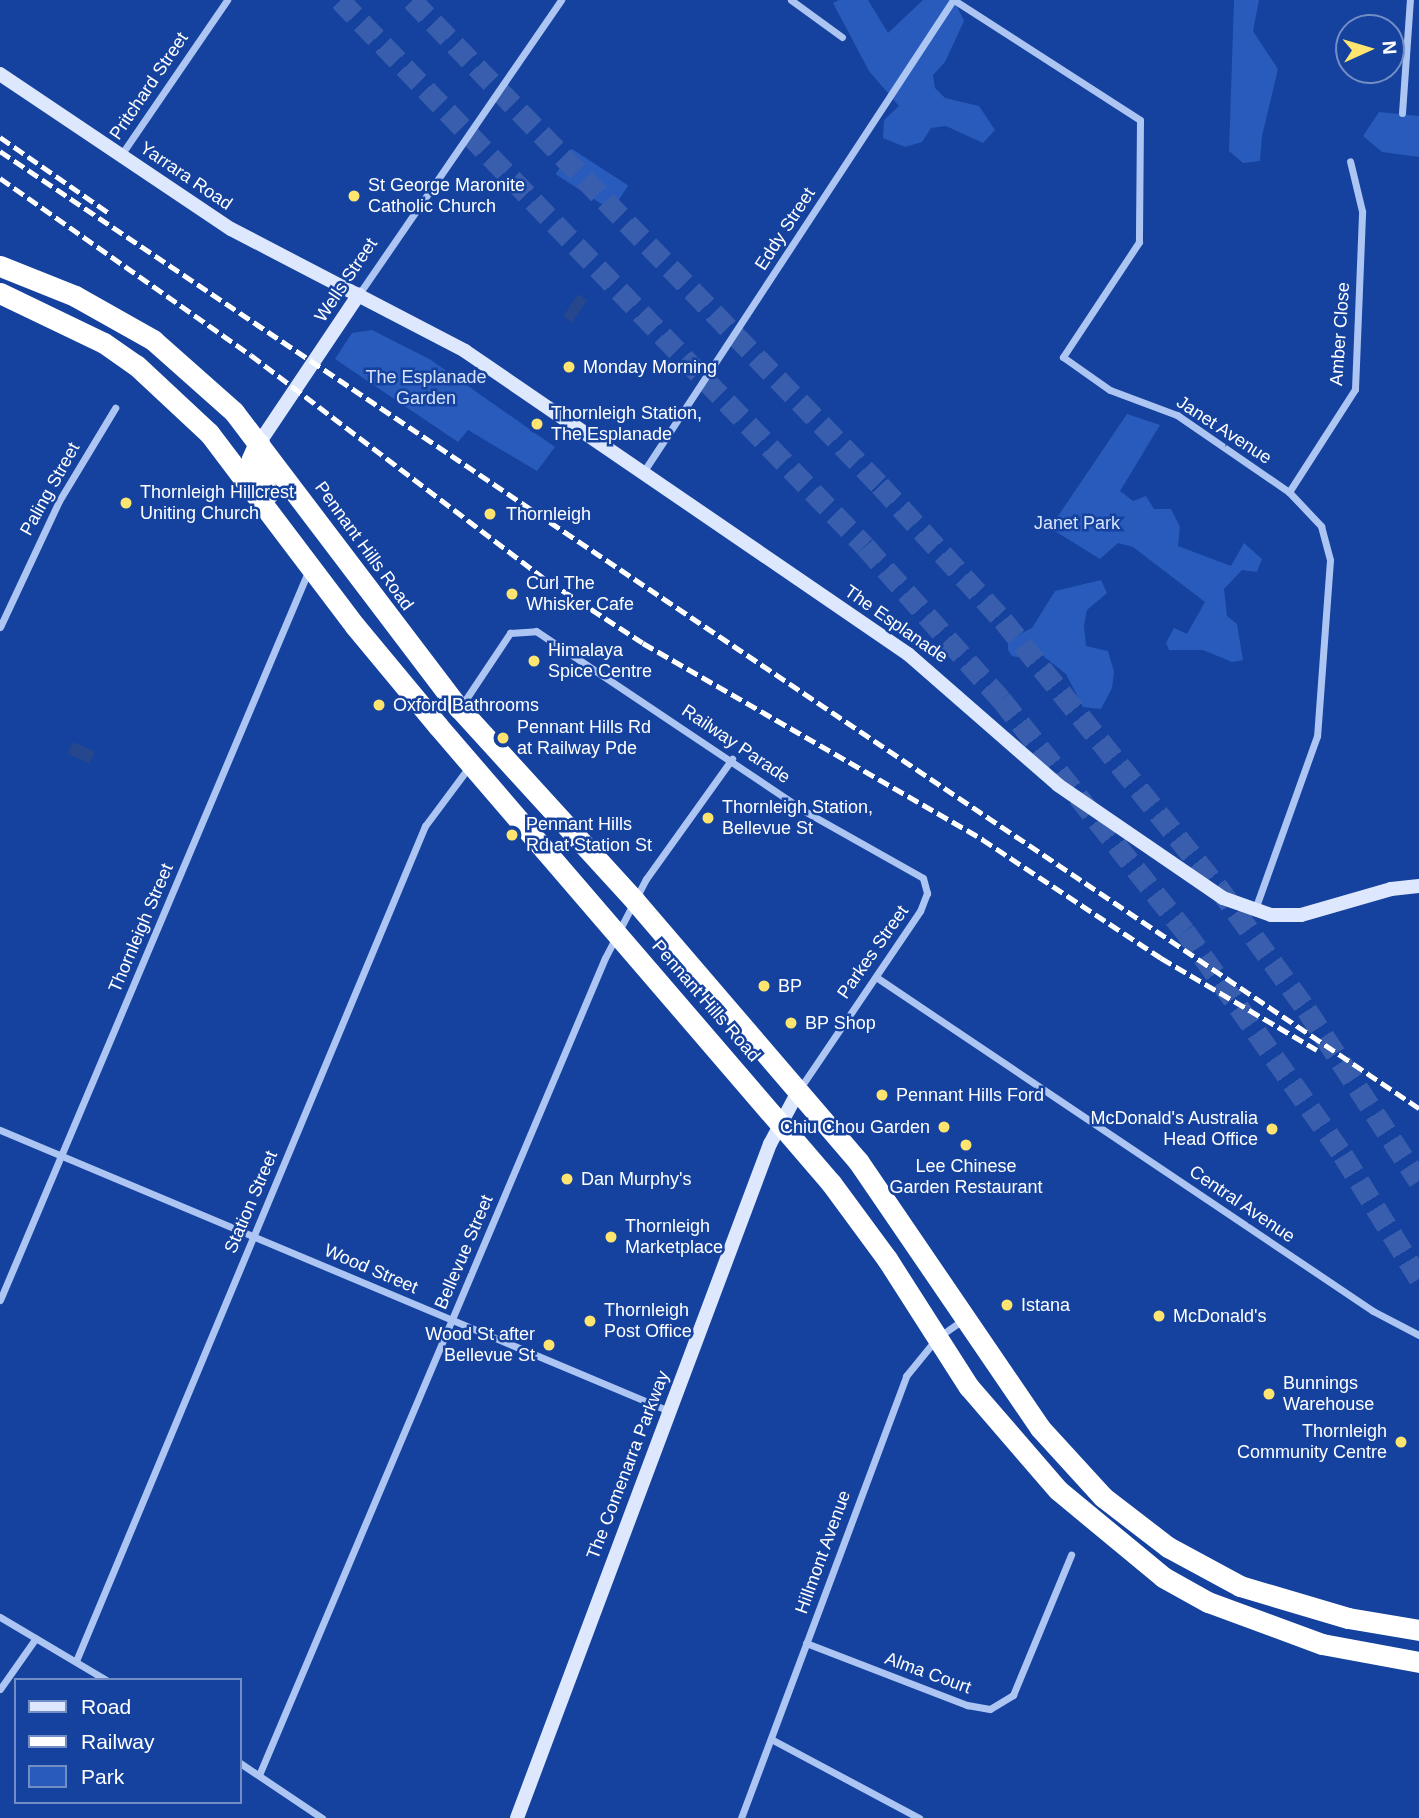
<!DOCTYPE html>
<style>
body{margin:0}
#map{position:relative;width:1419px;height:1818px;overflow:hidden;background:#15429e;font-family:Arial,sans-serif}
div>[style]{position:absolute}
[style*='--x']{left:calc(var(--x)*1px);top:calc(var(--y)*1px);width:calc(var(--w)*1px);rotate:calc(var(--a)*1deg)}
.green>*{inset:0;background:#285bbc;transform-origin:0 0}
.water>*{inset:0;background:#26478d;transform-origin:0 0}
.highway-tunnel>*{height:21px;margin-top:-10.5px;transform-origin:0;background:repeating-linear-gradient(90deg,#385ead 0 21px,transparent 0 31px)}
.street>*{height:7px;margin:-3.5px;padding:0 3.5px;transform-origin:3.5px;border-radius:3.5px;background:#adc5f3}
.secondary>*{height:14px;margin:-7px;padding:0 7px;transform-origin:7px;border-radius:7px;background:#dde7fd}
.highway>*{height:21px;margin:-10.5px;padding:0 10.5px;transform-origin:10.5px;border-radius:10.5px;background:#fff}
.rail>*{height:4.5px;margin-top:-2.25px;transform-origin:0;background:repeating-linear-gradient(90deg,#fff 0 12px,transparent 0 17px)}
.dots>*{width:19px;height:19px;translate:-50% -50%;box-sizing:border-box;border:4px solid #15429e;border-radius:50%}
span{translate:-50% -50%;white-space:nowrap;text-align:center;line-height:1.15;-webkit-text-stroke:5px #15429e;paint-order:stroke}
.street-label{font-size:18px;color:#fff}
.poi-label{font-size:18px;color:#fff}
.left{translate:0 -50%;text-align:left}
.right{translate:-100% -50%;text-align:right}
.park-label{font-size:18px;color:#d5e3fd}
.legend{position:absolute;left:14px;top:1678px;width:228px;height:126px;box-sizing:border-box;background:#15429e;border:2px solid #738ec5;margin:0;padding:9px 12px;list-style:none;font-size:21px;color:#fff}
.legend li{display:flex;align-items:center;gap:14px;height:35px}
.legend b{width:35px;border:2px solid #738ec5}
.north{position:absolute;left:1335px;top:14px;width:70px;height:70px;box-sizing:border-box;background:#15429e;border:2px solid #738ec5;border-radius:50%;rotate:86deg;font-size:19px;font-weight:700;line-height:28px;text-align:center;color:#fff}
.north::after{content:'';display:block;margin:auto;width:24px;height:32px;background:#ffe56f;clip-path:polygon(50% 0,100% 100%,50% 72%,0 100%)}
</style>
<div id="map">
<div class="green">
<i style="clip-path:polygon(839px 0,868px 0,888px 33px,923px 0,954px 0,964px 21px,945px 62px,933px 75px,935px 88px,945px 98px,979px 106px,995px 130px,983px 143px,946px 126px,931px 128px,922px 142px,905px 147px,883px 138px,884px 120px,899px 106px,869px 71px,833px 3px)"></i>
<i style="clip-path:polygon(1234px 0,1259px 0,1253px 31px,1278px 69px,1262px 136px,1260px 161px,1243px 163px,1229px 151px)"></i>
<i style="clip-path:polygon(1379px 112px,1419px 116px,1419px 157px,1382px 152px,1363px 136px)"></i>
<i style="left:572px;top:149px;width:67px;height:30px;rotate:33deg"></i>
<i style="clip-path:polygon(372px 330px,431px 360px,555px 447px,537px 471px,468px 430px,458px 442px,335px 359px,352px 333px)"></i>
<i style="clip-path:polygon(1127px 414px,1160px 425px,1120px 491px,1133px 501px,1146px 496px,1154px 509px,1171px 509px,1180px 527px,1178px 546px,1231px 566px,1244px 543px,1262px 559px,1257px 572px,1242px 570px,1224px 589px,1227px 616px,1237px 624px,1243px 660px,1232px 662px,1203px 650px,1169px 650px,1166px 643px,1174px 628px,1187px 634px,1205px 602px,1133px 547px,1118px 543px,1100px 559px,1050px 528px)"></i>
<i style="clip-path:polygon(1101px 580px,1107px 593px,1087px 610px,1084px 626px,1086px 646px,1108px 651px,1114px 672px,1112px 688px,1101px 709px,1083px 707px,1066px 674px,1042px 655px,1028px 659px,1012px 656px,1008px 650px,1008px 640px,1032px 628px,1055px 591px)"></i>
</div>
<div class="water">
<i style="left:578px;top:294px;width:11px;height:27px;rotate:34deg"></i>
<i style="left:73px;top:742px;width:24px;height:13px;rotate:24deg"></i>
</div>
<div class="highway-tunnel">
<i style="--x:340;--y:0;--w:757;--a:46.12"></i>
<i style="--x:865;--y:546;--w:205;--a:48.4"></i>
<i style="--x:1001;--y:699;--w:296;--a:51.6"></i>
<i style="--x:1185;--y:931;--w:274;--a:54.8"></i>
<i style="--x:1343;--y:1155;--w:145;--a:58.3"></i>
<i style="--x:412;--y:0;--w:674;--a:46.02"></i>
<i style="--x:880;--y:485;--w:183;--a:47.7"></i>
<i style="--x:1003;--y:620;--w:343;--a:51.2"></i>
<i style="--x:1218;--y:887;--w:152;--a:54.1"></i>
<i style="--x:1307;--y:1010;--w:204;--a:56.8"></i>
</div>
<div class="street">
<i style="--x:791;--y:0;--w:63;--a:36"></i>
<i style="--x:954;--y:0;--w:221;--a:32.8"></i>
<i style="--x:1140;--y:120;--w:122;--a:90.5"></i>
<i style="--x:1139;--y:242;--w:138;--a:123.5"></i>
<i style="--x:1063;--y:357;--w:57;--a:35.1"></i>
<i style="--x:1110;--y:390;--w:72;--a:20.5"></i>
<i style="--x:1177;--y:415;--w:136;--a:34.5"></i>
<i style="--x:1289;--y:492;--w:47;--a:46.7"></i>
<i style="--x:1321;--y:526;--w:35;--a:75"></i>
<i style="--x:1330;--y:560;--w:176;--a:94.2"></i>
<i style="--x:1317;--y:736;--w:184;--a:109.7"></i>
<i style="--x:1402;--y:113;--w:113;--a:-86"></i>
<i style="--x:121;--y:155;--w:188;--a:-55.6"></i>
<i style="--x:359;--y:294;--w:357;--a:-55.5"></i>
<i style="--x:642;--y:474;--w:567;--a:-56.73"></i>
<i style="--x:1289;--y:492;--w:122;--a:-57.3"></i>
<i style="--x:1355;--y:389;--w:178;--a:-87.7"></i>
<i style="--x:1362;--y:211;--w:51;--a:-103.5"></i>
<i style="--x:0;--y:627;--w:139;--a:-64.9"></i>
<i style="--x:59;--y:501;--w:109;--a:-58.9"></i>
<i style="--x:462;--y:705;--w:87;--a:-56.3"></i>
<i style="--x:510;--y:633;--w:26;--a:-4"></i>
<i style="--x:536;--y:631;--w:325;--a:33.8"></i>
<i style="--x:806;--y:812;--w:134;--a:29.4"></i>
<i style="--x:923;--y:878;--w:16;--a:75"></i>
<i style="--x:927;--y:893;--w:19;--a:111"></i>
<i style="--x:920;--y:911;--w:216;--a:124.1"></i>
<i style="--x:876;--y:977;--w:599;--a:33.9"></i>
<i style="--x:1373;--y:1311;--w:52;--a:27.6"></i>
<i style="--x:0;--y:1130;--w:726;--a:22.78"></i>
<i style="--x:0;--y:1300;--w:790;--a:-67.07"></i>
<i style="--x:0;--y:1617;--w:123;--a:30.7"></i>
<i style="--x:806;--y:1643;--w:173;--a:21.1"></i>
<i style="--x:967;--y:1705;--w:23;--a:10"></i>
<i style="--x:990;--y:1709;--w:27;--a:-31"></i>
<i style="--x:1013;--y:1695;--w:152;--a:-67.5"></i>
<i style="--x:76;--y:1661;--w:905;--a:-67.32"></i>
<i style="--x:425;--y:826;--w:74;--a:-53.3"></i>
<i style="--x:0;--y:1689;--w:62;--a:-54.8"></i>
<i style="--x:771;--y:1739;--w:168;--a:28.1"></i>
<i style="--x:240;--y:1763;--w:99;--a:33.9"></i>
<i style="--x:259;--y:1775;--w:887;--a:-67.05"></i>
<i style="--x:605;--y:958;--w:89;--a:-62.6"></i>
<i style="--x:646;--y:879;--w:148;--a:-54.4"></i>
<i style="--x:741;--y:1818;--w:472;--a:-69.5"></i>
<i style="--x:906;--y:1376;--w:49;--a:-50.8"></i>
<i style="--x:937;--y:1338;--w:32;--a:-35"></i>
</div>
<div class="secondary">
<i style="--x:0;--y:74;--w:278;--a:33.9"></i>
<i style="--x:231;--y:229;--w:264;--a:27.5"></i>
<i style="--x:465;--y:351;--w:537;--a:34.37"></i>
<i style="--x:908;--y:654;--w:199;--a:41.1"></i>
<i style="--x:1058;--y:785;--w:200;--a:34.4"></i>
<i style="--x:1223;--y:898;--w:51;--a:19.5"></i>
<i style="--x:1271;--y:915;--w:30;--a:0"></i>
<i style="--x:1301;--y:915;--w:94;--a:-16.1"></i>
<i style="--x:1391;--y:889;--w:28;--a:-6"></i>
<i style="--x:259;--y:443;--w:179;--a:-56.1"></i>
<i style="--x:517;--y:1818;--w:720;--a:-69.43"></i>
<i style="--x:770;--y:1144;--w:61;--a:-61.8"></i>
</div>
<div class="highway">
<i style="--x:0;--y:266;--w:81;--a:21.8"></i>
<i style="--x:75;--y:296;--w:90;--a:29.4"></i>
<i style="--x:153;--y:340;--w:108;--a:41.6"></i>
<i style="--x:234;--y:412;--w:372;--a:52.8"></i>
<i style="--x:459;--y:708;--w:261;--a:47.6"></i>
<i style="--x:635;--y:901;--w:343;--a:49.4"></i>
<i style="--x:858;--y:1161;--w:323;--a:55.7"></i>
<i style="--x:1040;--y:1428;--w:93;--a:47.6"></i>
<i style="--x:1103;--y:1497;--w:82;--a:37.6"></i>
<i style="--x:1168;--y:1547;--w:82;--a:28.4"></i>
<i style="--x:1240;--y:1586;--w:113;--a:16.5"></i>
<i style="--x:1348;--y:1618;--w:72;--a:9.6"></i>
<i style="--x:0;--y:293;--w:115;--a:25.7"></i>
<i style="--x:104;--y:343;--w:39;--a:35"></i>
<i style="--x:136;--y:365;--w:100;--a:43"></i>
<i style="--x:209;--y:433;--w:242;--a:52.9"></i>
<i style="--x:355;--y:626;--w:130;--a:50.3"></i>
<i style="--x:438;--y:726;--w:603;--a:49.31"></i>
<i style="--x:831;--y:1183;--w:94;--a:53.6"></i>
<i style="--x:887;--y:1259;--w:152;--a:57.4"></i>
<i style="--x:969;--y:1387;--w:136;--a:49.2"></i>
<i style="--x:1058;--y:1490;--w:136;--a:39.6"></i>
<i style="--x:1163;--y:1577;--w:51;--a:29.1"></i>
<i style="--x:1208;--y:1602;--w:121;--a:20.2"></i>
<i style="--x:1322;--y:1644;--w:99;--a:10.5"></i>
<i style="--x:259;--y:443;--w:17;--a:114"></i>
<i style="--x:252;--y:459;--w:38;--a:65"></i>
</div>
<div class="rail">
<i style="--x:0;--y:137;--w:133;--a:34.9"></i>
<i style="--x:0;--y:151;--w:1712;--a:34"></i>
<i style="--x:0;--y:178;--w:307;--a:35.2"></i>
<i style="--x:251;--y:355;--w:373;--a:37.3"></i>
<i style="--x:548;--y:581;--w:113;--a:33.1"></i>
<i style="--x:643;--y:643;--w:392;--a:30"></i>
<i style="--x:982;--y:839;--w:215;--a:33.6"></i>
<i style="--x:1161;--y:958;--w:181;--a:30.5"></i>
</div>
<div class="dots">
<i style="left:354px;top:196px;background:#ffe56f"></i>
<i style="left:569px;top:367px;background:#ffe56f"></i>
<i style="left:537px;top:424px;background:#ffe56f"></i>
<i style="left:126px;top:503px;background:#ffe56f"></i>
<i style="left:490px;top:514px;background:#ffe56f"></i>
<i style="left:512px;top:594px;background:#ffe56f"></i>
<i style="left:534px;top:661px;background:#ffe56f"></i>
<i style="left:379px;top:705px;background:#ffe56f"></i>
<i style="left:503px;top:738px;background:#ffe56f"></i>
<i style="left:708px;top:818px;background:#ffe56f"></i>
<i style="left:512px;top:835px;background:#ffe56f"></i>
<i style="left:764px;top:986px;background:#ffe56f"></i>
<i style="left:791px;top:1023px;background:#ffe56f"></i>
<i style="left:882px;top:1095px;background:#ffe56f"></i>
<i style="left:944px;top:1127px;background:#ffe56f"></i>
<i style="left:1272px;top:1129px;background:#ffe56f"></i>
<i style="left:966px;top:1145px;background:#ffe56f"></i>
<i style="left:567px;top:1179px;background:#ffe56f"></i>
<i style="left:611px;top:1237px;background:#ffe56f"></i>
<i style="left:1007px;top:1305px;background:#ffe56f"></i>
<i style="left:1159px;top:1316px;background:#ffe56f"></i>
<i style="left:590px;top:1321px;background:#ffe56f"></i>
<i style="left:549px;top:1345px;background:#ffe56f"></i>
<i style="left:1269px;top:1394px;background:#ffe56f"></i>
<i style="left:1401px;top:1442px;background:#ffe56f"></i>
</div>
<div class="street-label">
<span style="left:149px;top:86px;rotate:-56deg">Pritchard Street</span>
<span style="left:186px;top:176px;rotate:34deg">Yarrara Road</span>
<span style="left:785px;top:229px;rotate:-57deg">Eddy Street</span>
<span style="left:346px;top:280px;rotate:-56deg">Wells Street</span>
<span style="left:1340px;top:334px;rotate:-86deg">Amber Close</span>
<span style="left:1224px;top:430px;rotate:33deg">Janet Avenue</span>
<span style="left:50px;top:489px;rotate:-61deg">Paling Street</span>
<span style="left:364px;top:546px;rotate:54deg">Pennant Hills Road</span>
<span style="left:896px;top:624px;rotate:35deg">The Esplanade</span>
<span style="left:736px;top:744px;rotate:34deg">Railway Parade</span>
<span style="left:141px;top:928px;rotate:-67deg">Thornleigh Street</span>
<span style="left:873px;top:952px;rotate:-55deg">Parkes Street</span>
<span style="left:706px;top:1001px;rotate:49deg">Pennant Hills Road</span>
<span style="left:251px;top:1202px;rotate:-67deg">Station Street</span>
<span style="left:1242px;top:1204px;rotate:34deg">Central Avenue</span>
<span style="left:464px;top:1252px;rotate:-67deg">Bellevue Street</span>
<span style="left:371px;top:1269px;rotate:23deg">Wood Street</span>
<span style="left:628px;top:1465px;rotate:-69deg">The Comenarra Parkway</span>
<span style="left:823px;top:1552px;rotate:-70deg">Hillmont Avenue</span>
<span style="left:928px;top:1673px;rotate:20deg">Alma Court</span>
</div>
<div class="poi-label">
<span class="left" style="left:368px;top:196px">St George Maronite<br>Catholic Church</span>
<span class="left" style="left:583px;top:367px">Monday Morning</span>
<span class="left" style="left:551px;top:424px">Thornleigh Station,<br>The Esplanade</span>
<span class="left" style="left:140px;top:503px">Thornleigh Hillcrest<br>Uniting Church</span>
<span class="left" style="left:506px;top:514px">Thornleigh</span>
<span class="left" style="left:526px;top:594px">Curl The<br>Whisker Cafe</span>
<span class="left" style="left:548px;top:661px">Himalaya<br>Spice Centre</span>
<span class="left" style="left:393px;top:705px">Oxford Bathrooms</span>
<span class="left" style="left:517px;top:738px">Pennant Hills Rd<br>at Railway Pde</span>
<span class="left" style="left:722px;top:818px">Thornleigh Station,<br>Bellevue St</span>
<span class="left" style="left:526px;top:835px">Pennant Hills<br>Rd at Station St</span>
<span class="left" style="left:778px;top:986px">BP</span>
<span class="left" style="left:805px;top:1023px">BP Shop</span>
<span class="left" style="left:896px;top:1095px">Pennant Hills Ford</span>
<span class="right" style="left:1258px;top:1129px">McDonald's Australia<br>Head Office</span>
<span class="right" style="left:930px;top:1127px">Chiu Chou Garden</span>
<span style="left:966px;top:1177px">Lee Chinese<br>Garden Restaurant</span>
<span class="left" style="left:581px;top:1179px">Dan Murphy's</span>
<span class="left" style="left:625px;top:1237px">Thornleigh<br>Marketplace</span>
<span class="left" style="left:1021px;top:1305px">Istana</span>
<span class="left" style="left:604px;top:1321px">Thornleigh<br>Post Office</span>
<span class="left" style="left:1173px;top:1316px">McDonald's</span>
<span class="right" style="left:535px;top:1345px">Wood St after<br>Bellevue St</span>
<span class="left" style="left:1283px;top:1394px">Bunnings<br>Warehouse</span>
<span class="right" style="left:1387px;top:1442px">Thornleigh<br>Community Centre</span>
</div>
<div class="park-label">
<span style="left:426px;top:388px">The Esplanade<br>Garden</span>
<span style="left:1077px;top:523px">Janet Park</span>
</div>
<ul class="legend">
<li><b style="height:9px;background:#dde7fd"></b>Road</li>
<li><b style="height:9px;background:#fff"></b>Railway</li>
<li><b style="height:19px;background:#285bbc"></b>Park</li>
</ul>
<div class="north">N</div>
</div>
